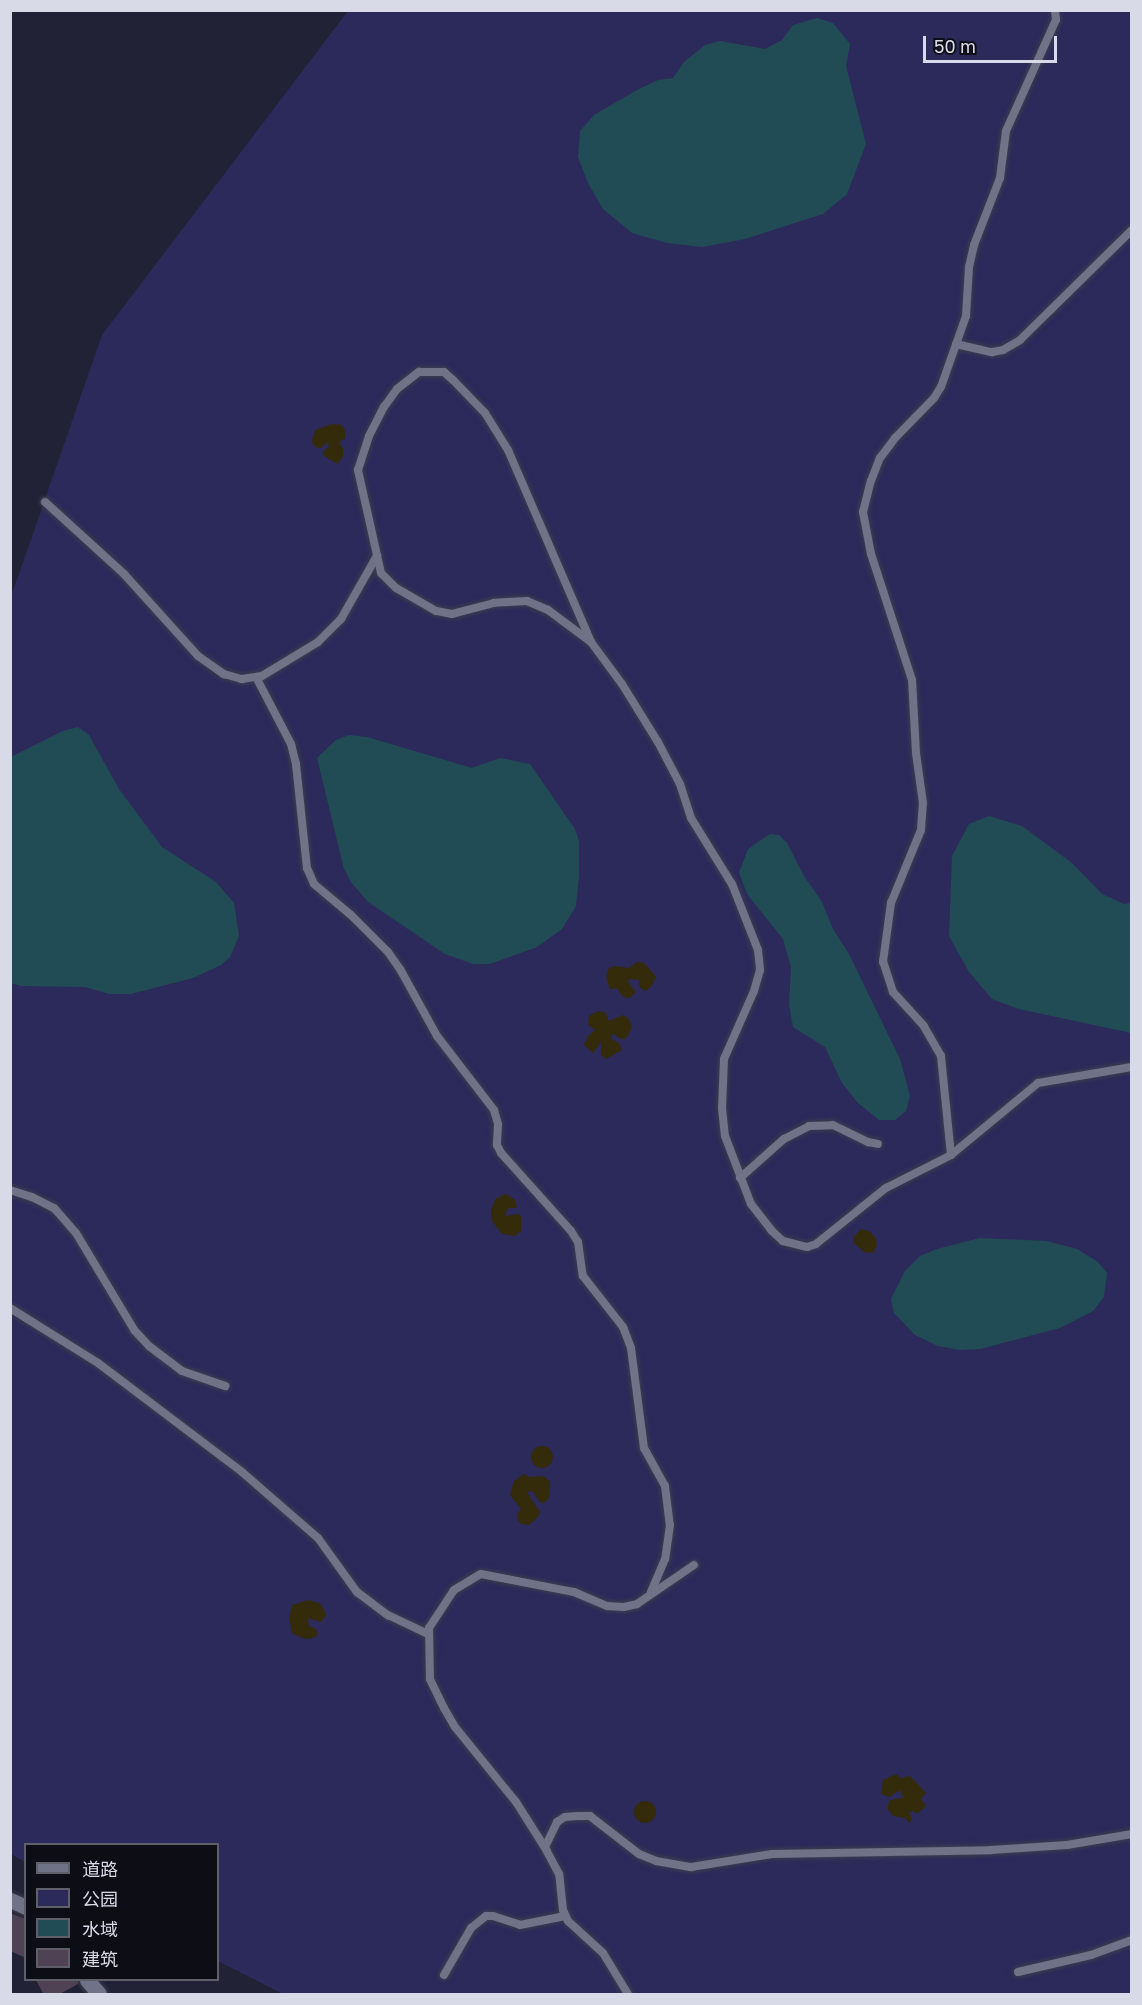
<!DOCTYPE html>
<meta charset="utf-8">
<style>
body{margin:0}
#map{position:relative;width:1142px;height:2005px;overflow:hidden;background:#212235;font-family:"Golos Text","Noto Sans SC",sans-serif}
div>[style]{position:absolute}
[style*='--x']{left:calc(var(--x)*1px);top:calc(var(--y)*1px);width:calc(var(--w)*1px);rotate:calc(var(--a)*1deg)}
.green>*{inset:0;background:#2c2a5b}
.sand>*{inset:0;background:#332b0a}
.round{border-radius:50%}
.water>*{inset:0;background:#214c55}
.building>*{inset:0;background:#4e4254}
.roads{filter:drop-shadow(0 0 2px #3c3d4d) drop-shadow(0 0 2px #3c3d4d)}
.lane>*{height:8px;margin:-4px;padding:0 4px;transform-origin:4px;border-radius:4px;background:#707288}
.street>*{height:15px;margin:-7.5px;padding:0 7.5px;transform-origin:7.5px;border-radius:7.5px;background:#707288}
span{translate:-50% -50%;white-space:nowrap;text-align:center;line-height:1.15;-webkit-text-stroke:5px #0c0d15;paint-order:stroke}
.frame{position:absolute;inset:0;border:12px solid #d9dae7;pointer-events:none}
.legend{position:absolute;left:24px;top:1843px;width:195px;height:138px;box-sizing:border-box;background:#0c0d15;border:2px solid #5e5f69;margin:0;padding:8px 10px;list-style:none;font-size:18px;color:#d9dae7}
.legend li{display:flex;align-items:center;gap:12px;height:30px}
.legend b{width:30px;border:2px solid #5e5f69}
.scale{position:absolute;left:923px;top:36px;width:134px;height:27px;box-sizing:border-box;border:3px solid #d9dae7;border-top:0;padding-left:8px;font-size:18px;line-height:21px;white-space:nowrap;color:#d9dae7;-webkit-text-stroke:4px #0c0d15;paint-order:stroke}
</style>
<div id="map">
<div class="green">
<i style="clip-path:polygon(348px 11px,1131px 11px,1131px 1994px,283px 1994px,218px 1961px,218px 1844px,26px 1844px,25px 1862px,11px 1854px,11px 597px,102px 335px)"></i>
</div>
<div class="sand">
<i style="clip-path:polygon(332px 424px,342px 425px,345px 430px,345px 438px,339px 442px,343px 449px,343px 456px,338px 464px,324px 456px,323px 451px,329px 447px,328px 442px,321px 448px,315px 447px,312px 441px,315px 430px)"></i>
<i style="clip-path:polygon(637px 962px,644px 963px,653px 973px,656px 977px,651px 987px,645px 991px,639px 987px,639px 980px,629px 979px,628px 982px,636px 992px,630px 998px,623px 997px,617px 988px,610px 989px,606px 977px,609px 968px,615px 966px,629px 968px)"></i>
<i style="clip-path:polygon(598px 1011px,605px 1012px,609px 1021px,623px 1015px,628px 1018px,632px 1027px,626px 1039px,620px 1039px,614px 1034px,612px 1035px,611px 1039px,619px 1043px,622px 1050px,606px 1059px,601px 1055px,601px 1042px,593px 1053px,584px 1045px,588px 1036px,595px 1030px,588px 1025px,589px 1016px)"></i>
<i style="clip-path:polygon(506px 1194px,515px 1200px,517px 1208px,508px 1208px,505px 1216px,519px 1214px,521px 1217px,521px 1231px,515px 1236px,502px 1234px,492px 1221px,491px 1210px,495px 1199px)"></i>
<i style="clip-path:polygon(861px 1229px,869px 1231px,876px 1238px,877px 1245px,873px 1253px,864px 1252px,854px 1243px,853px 1238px)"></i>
<i class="round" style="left:531px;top:1446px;width:22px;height:22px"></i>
<i style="clip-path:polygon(524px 1474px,529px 1477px,544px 1476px,550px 1482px,549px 1498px,544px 1503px,541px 1503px,532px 1491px,527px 1492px,540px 1512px,538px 1517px,529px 1525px,521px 1524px,518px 1521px,517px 1515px,521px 1509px,510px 1495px,514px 1481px)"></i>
<i style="clip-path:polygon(309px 1600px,321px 1604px,326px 1615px,321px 1622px,308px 1618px,309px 1626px,316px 1629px,318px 1634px,314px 1638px,305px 1639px,292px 1633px,289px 1618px,292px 1605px)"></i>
<i style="clip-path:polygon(896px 1774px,902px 1779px,906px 1776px,911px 1777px,926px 1793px,921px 1799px,926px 1806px,917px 1814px,913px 1811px,909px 1812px,912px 1819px,909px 1823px,905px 1818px,893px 1816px,887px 1808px,890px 1800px,903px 1798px,900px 1790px,889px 1797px,881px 1794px,883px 1780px)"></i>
<i class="round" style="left:634px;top:1801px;width:22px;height:22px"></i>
</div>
<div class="water">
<i style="clip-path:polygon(817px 18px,833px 23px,850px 44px,846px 66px,866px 144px,847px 194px,823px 214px,745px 239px,702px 247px,667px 243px,632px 233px,603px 209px,588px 183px,578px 157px,580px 131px,594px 115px,637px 90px,658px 80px,673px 78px,684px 62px,705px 45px,720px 41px,765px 49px,782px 40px,793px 25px)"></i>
<i style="clip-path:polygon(78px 727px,89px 735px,119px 789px,162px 847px,216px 882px,234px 903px,239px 936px,230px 957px,221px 965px,193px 978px,131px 994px,109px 994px,85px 987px,20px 986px,11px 983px,11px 757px,63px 731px)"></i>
<i style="clip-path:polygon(349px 735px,367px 737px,472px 768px,500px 758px,530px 764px,575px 829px,579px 841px,579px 876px,576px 906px,562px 929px,537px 947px,490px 964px,473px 964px,445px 954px,368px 902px,351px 882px,344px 869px,317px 758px,336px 740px)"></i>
<i style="clip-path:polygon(989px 816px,1022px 826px,1072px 863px,1102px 894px,1124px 904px,1131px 903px,1131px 1033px,1019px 1009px,992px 999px,969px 972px,949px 936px,952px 856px,969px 824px)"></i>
<i style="clip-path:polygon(770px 834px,779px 835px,787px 843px,804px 876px,822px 902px,833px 929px,849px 954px,900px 1059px,910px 1096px,906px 1111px,895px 1120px,879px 1120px,858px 1103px,842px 1083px,825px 1047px,793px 1027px,789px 1004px,791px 967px,783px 939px,747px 894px,739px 873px,748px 849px)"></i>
<i style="clip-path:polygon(980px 1238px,1047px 1241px,1077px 1249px,1098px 1262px,1107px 1273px,1104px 1297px,1093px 1311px,1060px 1328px,980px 1349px,960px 1350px,938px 1346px,915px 1335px,894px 1313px,891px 1299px,905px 1271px,920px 1256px,937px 1249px)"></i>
</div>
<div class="building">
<i style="clip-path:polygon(10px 1913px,26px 1919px,26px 1958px,10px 1951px)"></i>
<i style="clip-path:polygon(36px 1980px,78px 1980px,78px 1984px,58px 1995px,44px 1995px)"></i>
</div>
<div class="roads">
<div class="lane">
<i style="--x:956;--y:344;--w:37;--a:13"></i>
<i style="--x:992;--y:352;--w:11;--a:-10"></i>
<i style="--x:1003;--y:350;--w:20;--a:-30"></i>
<i style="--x:1020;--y:340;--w:157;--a:-44.5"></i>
<i style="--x:45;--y:502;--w:107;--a:42.3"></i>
<i style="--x:124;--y:574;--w:110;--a:47.9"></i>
<i style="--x:198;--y:656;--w:32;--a:35"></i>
<i style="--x:224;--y:674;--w:19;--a:16"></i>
<i style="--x:242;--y:679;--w:20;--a:-9"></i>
<i style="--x:262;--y:676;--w:66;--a:-31.3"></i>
<i style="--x:318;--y:642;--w:33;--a:-45"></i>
<i style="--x:341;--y:619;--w:73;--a:-60.3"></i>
<i style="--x:591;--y:642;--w:54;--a:-143.3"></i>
<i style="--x:548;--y:610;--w:23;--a:-157"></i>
<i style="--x:527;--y:601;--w:33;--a:177"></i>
<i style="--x:494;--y:603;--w:43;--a:165.3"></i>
<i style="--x:452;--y:614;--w:16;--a:-169"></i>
<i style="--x:436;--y:611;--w:46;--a:-150.1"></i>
<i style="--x:396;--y:588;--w:21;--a:-135"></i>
<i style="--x:381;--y:573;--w:106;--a:-102.6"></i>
<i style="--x:358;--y:470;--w:36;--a:-72"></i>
<i style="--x:369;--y:436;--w:33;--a:-63"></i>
<i style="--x:384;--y:407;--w:22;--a:-54"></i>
<i style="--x:397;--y:389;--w:28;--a:-38"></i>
<i style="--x:419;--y:372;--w:25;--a:0"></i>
<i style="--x:444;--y:372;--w:12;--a:42"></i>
<i style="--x:453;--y:380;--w:46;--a:45.9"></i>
<i style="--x:485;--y:413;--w:44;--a:58.1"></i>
<i style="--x:508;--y:450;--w:209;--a:66.6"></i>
<i style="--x:591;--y:642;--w:52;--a:53.6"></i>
<i style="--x:622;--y:684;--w:68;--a:58.2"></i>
<i style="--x:658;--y:742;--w:47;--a:62.4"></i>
<i style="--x:680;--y:784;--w:36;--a:72"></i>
<i style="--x:691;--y:818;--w:78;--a:58.2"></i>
<i style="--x:732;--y:884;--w:71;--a:68.5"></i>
<i style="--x:758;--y:950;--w:20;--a:84"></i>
<i style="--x:760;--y:970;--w:22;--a:106"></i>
<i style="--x:754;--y:991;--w:74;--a:113.8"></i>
<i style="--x:724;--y:1059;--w:49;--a:92.3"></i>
<i style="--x:722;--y:1108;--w:28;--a:84"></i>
<i style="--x:725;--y:1136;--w:73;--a:69.1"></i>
<i style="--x:751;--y:1204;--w:33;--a:52"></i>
<i style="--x:771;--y:1230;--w:16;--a:43"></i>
<i style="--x:783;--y:1241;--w:25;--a:14"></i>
<i style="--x:807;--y:1247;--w:9;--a:-18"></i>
<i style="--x:816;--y:1244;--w:90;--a:-38.7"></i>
<i style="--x:886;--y:1188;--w:73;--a:-26.9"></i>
<i style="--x:951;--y:1155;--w:113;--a:-39.6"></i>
<i style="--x:1038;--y:1083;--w:95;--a:-9.7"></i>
<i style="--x:256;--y:677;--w:76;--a:62.4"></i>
<i style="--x:291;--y:744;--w:21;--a:76"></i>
<i style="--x:296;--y:764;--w:105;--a:84"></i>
<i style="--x:307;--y:868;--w:17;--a:66"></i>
<i style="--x:314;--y:884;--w:48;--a:40"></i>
<i style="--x:351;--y:915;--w:52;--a:45"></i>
<i style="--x:388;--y:952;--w:21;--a:55"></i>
<i style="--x:400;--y:969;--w:77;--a:61.1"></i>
<i style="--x:437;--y:1036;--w:93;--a:52.4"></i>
<i style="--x:494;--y:1110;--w:15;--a:74"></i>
<i style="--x:498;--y:1124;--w:21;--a:93"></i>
<i style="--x:497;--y:1145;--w:9;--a:63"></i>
<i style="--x:501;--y:1153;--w:105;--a:48.1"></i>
<i style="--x:571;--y:1231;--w:13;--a:58"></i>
<i style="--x:578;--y:1242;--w:34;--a:82"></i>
<i style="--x:583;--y:1276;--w:65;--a:51.9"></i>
<i style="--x:623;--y:1327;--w:22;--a:69"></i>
<i style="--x:631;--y:1348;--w:101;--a:82.6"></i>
<i style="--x:644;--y:1448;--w:43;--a:61.1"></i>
<i style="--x:665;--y:1486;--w:39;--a:83"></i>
<i style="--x:670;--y:1525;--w:34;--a:98"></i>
<i style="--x:665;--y:1559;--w:36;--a:113"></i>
<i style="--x:951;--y:1155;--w:100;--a:-95.8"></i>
<i style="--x:941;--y:1056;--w:34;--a:-120"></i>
<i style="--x:924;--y:1026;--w:46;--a:-132.4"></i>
<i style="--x:893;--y:992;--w:32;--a:-108"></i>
<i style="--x:883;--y:962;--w:60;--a:-82.3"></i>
<i style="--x:891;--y:903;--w:79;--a:-67.7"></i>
<i style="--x:921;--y:830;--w:27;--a:-86"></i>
<i style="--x:923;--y:803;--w:50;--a:-98"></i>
<i style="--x:916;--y:753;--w:73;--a:-93.1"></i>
<i style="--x:912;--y:680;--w:133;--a:-108"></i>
<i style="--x:871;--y:554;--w:43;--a:-100.8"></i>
<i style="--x:863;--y:512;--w:32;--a:-76"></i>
<i style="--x:871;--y:481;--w:25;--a:-69"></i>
<i style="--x:880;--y:458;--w:25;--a:-53"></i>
<i style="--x:895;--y:438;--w:56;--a:-45.7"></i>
<i style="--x:934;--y:398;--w:13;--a:-58"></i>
<i style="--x:941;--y:387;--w:75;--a:-70.6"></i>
<i style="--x:966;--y:316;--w:49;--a:-86.5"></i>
<i style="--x:969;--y:267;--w:23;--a:-77"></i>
<i style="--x:974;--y:245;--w:72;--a:-68.8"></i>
<i style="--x:1000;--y:178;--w:47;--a:-82.7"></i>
<i style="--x:1006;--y:131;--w:122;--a:-65.8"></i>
<i style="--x:1056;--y:20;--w:10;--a:-96"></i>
<i style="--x:740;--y:1178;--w:59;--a:-41.6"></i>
<i style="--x:784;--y:1139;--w:28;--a:-27"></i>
<i style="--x:809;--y:1126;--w:24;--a:-2"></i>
<i style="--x:833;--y:1125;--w:39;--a:26"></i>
<i style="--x:868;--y:1142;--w:10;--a:11"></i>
<i style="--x:10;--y:1190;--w:23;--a:18"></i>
<i style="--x:32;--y:1197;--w:25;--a:27"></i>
<i style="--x:54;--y:1208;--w:12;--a:48"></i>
<i style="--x:62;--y:1217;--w:21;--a:49"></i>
<i style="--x:76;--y:1233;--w:114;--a:59"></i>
<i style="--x:135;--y:1331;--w:21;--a:47"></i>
<i style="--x:149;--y:1346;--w:41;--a:37.1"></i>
<i style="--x:182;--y:1371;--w:46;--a:19.2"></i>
<i style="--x:10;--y:1308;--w:104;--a:32"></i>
<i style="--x:98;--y:1363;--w:181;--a:37.1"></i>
<i style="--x:242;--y:1472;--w:101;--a:41"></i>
<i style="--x:318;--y:1538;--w:67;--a:54.2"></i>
<i style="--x:357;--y:1592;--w:39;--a:37"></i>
<i style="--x:388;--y:1615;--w:44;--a:25.4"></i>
<i style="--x:545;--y:1847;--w:28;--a:-64"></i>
<i style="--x:557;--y:1822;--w:9;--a:-32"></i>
<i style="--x:565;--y:1817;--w:12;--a:-5"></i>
<i style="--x:577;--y:1816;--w:13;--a:0"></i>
<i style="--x:590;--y:1816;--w:62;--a:37.8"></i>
<i style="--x:639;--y:1854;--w:18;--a:22"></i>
<i style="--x:656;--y:1861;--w:36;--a:10"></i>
<i style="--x:691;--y:1867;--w:82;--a:-9.1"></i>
<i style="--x:772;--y:1854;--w:219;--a:-1"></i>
<i style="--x:991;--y:1850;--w:76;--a:-3.8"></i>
<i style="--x:1067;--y:1845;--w:66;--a:-9.6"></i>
<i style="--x:1018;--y:1972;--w:75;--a:-13.1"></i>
<i style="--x:1091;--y:1955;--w:44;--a:-20.1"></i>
<i style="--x:444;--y:1975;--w:54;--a:-60.1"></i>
<i style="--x:471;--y:1928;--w:19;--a:-39"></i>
<i style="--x:486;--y:1916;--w:7;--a:0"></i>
<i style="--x:493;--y:1916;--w:28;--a:18"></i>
<i style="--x:520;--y:1925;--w:46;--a:-11.3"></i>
<i style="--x:628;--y:1994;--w:48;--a:-121.4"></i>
<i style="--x:603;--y:1953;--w:47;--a:-137.6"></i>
<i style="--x:568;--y:1921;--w:12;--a:-114"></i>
<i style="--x:563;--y:1910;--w:36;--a:-96"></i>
<i style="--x:559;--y:1874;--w:26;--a:-118"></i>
<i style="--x:547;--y:1851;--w:58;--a:-122.3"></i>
<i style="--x:516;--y:1802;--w:97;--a:-129.1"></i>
<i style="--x:455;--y:1727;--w:22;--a:-120"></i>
<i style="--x:444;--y:1708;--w:32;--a:-116"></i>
<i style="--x:430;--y:1679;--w:51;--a:-91.1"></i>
<i style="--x:429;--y:1628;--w:45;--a:-56.7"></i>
<i style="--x:454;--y:1590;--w:31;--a:-31"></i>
<i style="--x:481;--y:1574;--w:95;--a:11"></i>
<i style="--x:574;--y:1592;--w:36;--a:23"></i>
<i style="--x:607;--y:1606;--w:17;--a:3"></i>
<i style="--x:624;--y:1607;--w:13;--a:-13"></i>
<i style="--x:637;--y:1604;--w:69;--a:-34.4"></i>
</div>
<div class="street">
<i style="--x:10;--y:1900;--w:17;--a:24"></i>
<i style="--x:87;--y:1980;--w:18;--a:49"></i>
</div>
</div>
<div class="frame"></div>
<ul class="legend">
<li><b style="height:8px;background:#707288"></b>道路</li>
<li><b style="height:16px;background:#2c2a5b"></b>公园</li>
<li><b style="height:16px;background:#214c55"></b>水域</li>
<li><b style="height:16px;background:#4e4254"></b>建筑</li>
</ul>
<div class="scale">50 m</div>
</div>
